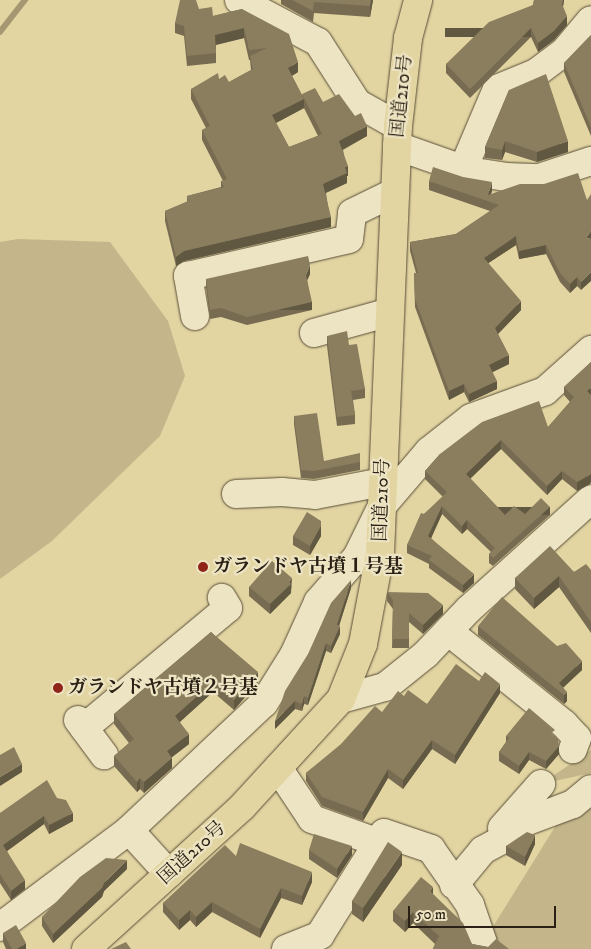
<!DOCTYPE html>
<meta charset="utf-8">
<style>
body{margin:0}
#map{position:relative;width:591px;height:949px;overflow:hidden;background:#e3d5a2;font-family:"IM FELL DW Pica","Noto Serif JP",serif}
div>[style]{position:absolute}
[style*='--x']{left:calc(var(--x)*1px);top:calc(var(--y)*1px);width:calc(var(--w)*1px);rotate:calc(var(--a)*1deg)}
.green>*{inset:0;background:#c4b68a}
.stream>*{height:5.5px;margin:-2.75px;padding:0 2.75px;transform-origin:2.75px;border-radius:2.75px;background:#a49772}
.roads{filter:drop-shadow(0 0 1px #584d38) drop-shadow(0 0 1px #584d38)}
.minor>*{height:28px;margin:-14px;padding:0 14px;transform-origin:14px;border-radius:14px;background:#ede4c3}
.highway>*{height:28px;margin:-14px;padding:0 14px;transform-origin:14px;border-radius:14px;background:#e3d5a2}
.wall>*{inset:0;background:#776c51}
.shaded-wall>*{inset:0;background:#615842;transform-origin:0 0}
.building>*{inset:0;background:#8a7e5e}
.dots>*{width:14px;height:14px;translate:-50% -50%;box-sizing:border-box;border:2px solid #ede4c3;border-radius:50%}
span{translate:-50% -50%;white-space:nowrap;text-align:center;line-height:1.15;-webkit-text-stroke:4.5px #ede4c3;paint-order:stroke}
.street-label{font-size:19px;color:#2a2015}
.poi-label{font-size:19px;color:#2a2015;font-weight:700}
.left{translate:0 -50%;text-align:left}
.scale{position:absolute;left:408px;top:906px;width:148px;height:22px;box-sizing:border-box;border:2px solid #2a2015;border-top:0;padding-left:6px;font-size:15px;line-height:18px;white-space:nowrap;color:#2a2015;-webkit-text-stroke:4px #ede4c3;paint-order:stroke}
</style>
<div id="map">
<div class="green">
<i style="clip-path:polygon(18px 239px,110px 242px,168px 321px,185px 376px,160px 436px,52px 541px,0 579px,0 242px)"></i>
<i style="clip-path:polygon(591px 750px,591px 773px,541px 784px)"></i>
<i style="clip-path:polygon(591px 807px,591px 949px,479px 949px,558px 822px)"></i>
</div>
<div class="stream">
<i style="--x:0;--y:32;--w:41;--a:-52"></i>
</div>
<div class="roads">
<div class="minor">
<i style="--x:239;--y:0;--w:89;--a:28"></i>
<i style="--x:318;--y:42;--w:72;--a:57.4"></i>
<i style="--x:357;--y:103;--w:47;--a:29.3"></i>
<i style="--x:397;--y:146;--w:75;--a:19.4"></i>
<i style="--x:468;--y:171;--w:38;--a:9"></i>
<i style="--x:506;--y:177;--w:33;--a:2"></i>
<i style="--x:539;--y:178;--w:55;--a:-18.1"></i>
<i style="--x:463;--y:169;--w:87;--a:-67"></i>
<i style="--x:497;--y:89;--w:42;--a:-22.3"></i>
<i style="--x:536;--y:73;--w:36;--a:-37"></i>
<i style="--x:565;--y:51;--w:40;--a:-50"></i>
<i style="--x:195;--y:316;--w:41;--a:-99.9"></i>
<i style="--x:188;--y:276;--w:165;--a:-12.9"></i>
<i style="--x:349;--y:239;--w:26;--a:-83"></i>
<i style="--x:352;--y:213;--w:48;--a:-26"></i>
<i style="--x:314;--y:333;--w:79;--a:-15.4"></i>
<i style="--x:236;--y:494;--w:46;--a:-2.5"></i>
<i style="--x:282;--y:492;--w:33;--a:5"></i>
<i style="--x:315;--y:495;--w:69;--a:-10.8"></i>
<i style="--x:448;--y:631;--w:149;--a:38.7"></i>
<i style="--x:564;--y:724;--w:19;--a:47"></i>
<i style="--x:577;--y:738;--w:12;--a:110"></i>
<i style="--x:341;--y:699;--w:46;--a:-15.3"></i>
<i style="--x:385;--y:687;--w:53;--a:-38.8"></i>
<i style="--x:426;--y:654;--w:62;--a:-46.3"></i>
<i style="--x:469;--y:609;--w:164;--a:-42"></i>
<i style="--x:78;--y:720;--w:44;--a:53.4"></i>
<i style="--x:84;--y:728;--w:187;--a:-39.8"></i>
<i style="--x:228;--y:608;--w:12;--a:-121"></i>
<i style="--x:278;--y:768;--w:61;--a:56.3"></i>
<i style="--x:312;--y:819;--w:71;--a:19.7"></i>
<i style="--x:502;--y:828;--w:59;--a:-48.4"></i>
<i style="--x:129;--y:830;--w:185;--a:-43.3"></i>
<i style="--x:264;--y:703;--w:57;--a:-58"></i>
<i style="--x:294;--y:655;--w:58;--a:-65.6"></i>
<i style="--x:318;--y:602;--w:60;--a:-49.1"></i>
<i style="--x:357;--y:557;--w:57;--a:-63.9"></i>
<i style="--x:382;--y:506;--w:72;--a:-49.5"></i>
<i style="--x:429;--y:451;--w:53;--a:-38.2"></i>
<i style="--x:471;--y:418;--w:79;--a:-20"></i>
<i style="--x:545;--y:391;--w:62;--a:-41.7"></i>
<i style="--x:454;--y:885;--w:45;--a:-50.4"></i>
<i style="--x:483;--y:850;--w:32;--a:-28"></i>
<i style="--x:511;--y:835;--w:19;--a:-43"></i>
<i style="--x:525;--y:822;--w:51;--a:-20.6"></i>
<i style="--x:573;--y:804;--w:23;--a:-40"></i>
<i style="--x:0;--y:927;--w:161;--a:-36.9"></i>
<i style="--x:129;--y:830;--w:59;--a:47.7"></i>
<i style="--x:286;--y:949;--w:37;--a:-22"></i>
<i style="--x:320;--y:935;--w:120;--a:-57.9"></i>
<i style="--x:384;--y:833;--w:50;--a:18.8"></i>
<i style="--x:431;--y:849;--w:68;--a:55.1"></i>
<i style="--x:470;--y:905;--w:40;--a:71.1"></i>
</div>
<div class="highway">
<i style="--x:86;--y:949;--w:211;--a:-42.3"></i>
<i style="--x:242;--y:807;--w:147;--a:-47.5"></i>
<i style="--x:341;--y:699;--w:59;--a:-68.2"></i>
<i style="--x:363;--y:644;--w:92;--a:-79.3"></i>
<i style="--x:380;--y:554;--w:428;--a:-87.6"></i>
<i style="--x:398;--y:126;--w:89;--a:-83.5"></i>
<i style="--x:408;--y:38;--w:39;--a:-75"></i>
</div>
</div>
<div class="wall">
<i style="clip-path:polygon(281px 0,373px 0,370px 17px,314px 13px,313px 22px,281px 4px)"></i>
<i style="clip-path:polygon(534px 0,564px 0,563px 7px,567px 25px,554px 40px,538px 52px,531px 37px,470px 98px,446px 73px,446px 64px,533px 5px)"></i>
<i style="clip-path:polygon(evenodd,199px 9px,213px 16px,242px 9px,298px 72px,292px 76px,302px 95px,323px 102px,367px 136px,343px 150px,348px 176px,347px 176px,347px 183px,326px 193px,331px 227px,184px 261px,176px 266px,165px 221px,165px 211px,187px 202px,187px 196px,221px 187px,221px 181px,223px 181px,202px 140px,202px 130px,206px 128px,191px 99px,191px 89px,219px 79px,229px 82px,251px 70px,250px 60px,249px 60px,244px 38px,216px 45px,216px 63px,187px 66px,184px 36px,175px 33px,175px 23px,199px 9px,304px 108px,318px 136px,289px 147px,276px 123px,304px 108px)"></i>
<i style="clip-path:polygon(591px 35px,591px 136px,564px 72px,564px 63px)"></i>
<i style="clip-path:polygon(509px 90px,568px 152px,537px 162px,505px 152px,502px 160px,485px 158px,485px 147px)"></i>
<i style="clip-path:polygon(429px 181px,492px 191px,491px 194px,587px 200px,581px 290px,577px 286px,570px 293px,560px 282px,546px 254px,519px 259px,516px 245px,488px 263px,521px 310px,498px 334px,509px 364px,492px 372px,497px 389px,469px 402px,464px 392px,449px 400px,415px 307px,414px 273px,416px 273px,410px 251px,410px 242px,456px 234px,490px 211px,429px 190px)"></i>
<i style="clip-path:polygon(310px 274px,307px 280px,312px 310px,247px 325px,221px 317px,210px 319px,206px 288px,206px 279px)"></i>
<i style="clip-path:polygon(327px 336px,349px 345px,365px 389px,365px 398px,353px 400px,355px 415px,355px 424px,337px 426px,327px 346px)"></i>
<i style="clip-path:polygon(591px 362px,590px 484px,577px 491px,562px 479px,547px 495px,501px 449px,470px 478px,505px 515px,525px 514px,550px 515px,493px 566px,489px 563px,489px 554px,491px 552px,467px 529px,462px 534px,442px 514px,431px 538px,474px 583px,463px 593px,429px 568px,429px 564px,407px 553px,407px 545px,424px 514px,443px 497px,425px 479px,425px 471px,440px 454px,548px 427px,570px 402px,564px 395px,564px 387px)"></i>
<i style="clip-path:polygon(294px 416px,324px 461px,360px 462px,360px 470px,314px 479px,301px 478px,294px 424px)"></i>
<i style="clip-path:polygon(321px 530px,321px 536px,310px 555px,293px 545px,293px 536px)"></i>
<i style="clip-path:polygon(591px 570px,591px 633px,559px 587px,534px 609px,515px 589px,515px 578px)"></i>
<i style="clip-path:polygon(249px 587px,292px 587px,291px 588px,291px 593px,270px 614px,249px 596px)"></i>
<i style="clip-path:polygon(351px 588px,339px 626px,340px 634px,331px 653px,326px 651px,308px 705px,304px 704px,302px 711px,295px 709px,275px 729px)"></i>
<i style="clip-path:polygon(387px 592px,443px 614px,423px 634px,409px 622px,409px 648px,392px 648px,393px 609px,387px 601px)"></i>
<i style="clip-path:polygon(478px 626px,582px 670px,563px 688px,567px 701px,564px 704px,478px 635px)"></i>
<i style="clip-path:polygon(211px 632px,258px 682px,234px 710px,213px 692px,180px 722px,189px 744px,172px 757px,172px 768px,144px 793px,140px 789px,137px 792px,114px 766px,114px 756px,129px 743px,114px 724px,114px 714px)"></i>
<i style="clip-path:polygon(479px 681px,500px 693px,455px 764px,432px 749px,403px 789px,388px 778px,363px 821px,322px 806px,306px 781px,306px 773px,404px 696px,427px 704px)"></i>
<i style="clip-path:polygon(506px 736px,555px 736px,559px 754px,546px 769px,529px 760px,519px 774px,499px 761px,499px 752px,506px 742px)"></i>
<i style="clip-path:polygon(57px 798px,73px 821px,49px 834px,44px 824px,7px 851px,25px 889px,11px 900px,0 883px,0 813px)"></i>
<i style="clip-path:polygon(535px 844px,525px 866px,506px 855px,506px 846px)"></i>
<i style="clip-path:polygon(309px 850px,352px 855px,337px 878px,309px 859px)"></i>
<i style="clip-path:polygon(236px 856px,312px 882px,302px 905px,281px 898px,260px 938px,212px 912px,196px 927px,190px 920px,179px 930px,163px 912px,163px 903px)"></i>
<i style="clip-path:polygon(402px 865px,363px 922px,352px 914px,352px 901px)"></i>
<i style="clip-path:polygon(127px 869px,104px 891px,102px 897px,53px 943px,42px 926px,42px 917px)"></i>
<i style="clip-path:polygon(433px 895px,472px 944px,488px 947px,509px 949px,433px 949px,435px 944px,413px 923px,405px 932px,393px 921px,393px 911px)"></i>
<i style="clip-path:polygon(3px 933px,26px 949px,6px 949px,3px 942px)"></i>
</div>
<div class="shaded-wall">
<i style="clip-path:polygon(371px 0,373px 0,370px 17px,370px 6px)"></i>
<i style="clip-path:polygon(563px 0,564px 0,562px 13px,562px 4px)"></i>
<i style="clip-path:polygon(567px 16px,567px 25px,554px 40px,538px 52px,538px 43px)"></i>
<i style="clip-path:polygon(244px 28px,244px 38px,215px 45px,215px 35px)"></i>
<i style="left:531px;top:28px;width:9px;height:86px;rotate:90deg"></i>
<i style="clip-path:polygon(298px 62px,298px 72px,288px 78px,288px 68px)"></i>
<i style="clip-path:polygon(304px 99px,304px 108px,272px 125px,272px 115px)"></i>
<i style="clip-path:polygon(367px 126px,367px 136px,339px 151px,339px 141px)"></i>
<i style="clip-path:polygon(505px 141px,505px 152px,502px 160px,502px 150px)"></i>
<i style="clip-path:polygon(568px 141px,568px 152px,537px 162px,537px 152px)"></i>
<i style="clip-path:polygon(348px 166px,348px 176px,347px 176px,347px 183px,323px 194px,323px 184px,345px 167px)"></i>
<i style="clip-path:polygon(492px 182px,492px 191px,488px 201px,488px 195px)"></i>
<i style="clip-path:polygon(331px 217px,331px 227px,184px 261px,176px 266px,176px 257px,184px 251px)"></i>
<i style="clip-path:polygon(591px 231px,591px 239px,586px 238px)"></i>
<i style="clip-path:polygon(516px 236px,516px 245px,484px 266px,484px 258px)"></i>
<i style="clip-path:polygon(546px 245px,546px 254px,519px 259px,519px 251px)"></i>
<i style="clip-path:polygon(310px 265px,310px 274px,306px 283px,306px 275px)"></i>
<i style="clip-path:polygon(591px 272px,591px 281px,581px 290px,581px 282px)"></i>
<i style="clip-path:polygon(577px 277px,577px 286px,570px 293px,570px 284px)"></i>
<i style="clip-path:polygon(521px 301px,521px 310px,495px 337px,495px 328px)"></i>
<i style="left:312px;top:302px;width:8px;height:67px;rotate:90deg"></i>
<i style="clip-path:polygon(509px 355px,509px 364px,489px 374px,489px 365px)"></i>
<i style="clip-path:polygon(497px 381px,497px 389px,469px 402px,469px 394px)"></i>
<i style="clip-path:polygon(464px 384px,464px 392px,449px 400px,449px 391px)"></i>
<i style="clip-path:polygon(591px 388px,591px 396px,587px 391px)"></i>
<i style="clip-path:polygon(501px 440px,501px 449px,466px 483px,466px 474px)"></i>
<i style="clip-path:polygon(562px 471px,562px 479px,547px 495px,547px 486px)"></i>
<i style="clip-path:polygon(591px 473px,591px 482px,590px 484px,577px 491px,577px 482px)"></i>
<i style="clip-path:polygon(442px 506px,442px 514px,428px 545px,428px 536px)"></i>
<i style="left:550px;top:507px;width:8px;height:76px;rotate:90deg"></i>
<i style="clip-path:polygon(467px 520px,467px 529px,462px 534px,462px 526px)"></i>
<i style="clip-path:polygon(321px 521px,321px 536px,310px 555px,310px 546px)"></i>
<i style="clip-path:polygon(474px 574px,474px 583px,463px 593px,463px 585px)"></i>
<i style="clip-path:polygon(559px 576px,559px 587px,534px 609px,534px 598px)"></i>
<i style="clip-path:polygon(292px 578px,291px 593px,270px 614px,270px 604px)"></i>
<i style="clip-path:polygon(351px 580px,351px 588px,337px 632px,337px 625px)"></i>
<i style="clip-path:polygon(443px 605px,443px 614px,423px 634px,423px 625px)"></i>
<i style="clip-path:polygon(340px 626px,340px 634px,331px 653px,331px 646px)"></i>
<i style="clip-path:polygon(326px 643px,326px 651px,308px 705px,308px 698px)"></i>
<i style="clip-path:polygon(582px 661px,582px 670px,559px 691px,559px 683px)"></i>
<i style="clip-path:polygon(258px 672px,258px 682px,234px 710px,234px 700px)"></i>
<i style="clip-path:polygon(213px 682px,213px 692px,175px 726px,175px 716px)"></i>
<i style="clip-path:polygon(500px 684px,500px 693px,455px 764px,455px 755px)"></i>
<i style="clip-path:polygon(567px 692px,567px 701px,564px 704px,564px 695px)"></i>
<i style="clip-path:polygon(304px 696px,304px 704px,302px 711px,302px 704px)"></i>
<i style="clip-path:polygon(295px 701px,295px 709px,275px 729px,275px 721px)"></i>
<i style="clip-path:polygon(189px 734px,189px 744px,167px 761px,167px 751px)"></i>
<i style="clip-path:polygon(432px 740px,432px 749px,403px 789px,403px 780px)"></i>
<i style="clip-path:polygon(559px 746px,559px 754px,546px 769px,546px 761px)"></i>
<i style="clip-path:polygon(529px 752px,529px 760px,519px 774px,519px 766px)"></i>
<i style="clip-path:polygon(172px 758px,172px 768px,144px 793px,144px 782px)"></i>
<i style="clip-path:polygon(22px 764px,22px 772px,0 786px,0 777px)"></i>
<i style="clip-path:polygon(388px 769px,388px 778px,363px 821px,363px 812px)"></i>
<i style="clip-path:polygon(140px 778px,140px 789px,137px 792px,137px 782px)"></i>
<i style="clip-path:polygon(73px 813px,73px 821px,49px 834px,49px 825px)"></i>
<i style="clip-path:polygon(44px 816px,44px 824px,3px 854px,3px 845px)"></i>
<i style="clip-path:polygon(535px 835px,535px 844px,525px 866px,525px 857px)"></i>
<i style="clip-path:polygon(352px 846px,352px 855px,337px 878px,337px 869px)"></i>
<i style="clip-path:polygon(402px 852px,402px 865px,363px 922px,363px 908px)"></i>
<i style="clip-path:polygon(127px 860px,127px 869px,104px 891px,102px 897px,53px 943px,53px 934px)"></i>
<i style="clip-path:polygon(312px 872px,312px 882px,302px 905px,302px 896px)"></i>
<i style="clip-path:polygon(25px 880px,25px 889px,11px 900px,11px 891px)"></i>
<i style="clip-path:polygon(433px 887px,433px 898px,430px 891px)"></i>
<i style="clip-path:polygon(281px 888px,281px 898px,260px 938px,260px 929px)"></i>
<i style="clip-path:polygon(212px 902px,212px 912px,196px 927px,196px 917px)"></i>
<i style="clip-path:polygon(190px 910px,190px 920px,179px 930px,179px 920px)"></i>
<i style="clip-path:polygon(413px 912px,413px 923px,405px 932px,405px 921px)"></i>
<i style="clip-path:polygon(26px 943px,26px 949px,17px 949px)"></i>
</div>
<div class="building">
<i style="clip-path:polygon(180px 0,196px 0,199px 9px,212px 7px,213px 16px,242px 9px,289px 34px,298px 62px,288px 68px,304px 99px,272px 115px,289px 147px,322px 134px,302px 94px,315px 88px,323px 102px,339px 94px,355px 116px,361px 113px,367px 126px,339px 141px,348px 166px,345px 167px,347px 173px,323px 184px,331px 217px,184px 251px,176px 257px,165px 211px,188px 201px,187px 196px,224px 187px,221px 181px,227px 179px,202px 130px,210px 126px,191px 89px,218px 73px,219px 79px,225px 75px,229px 82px,253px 69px,250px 56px,267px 48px,249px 50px,244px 28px,215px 35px,216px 53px,187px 56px,184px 26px,175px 23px)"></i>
<i style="clip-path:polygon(292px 0,371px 0,370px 6px,314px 2px,313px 11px)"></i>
<i style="clip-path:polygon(534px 0,563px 0,562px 4px,567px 16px,554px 31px,538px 43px,531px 28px,470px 89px,446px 64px,489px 22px,533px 5px)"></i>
<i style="clip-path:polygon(591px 35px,591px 127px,564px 63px)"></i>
<i style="clip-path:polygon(546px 74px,568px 141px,537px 152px,505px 141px,502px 150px,485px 147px,509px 90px)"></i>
<i style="clip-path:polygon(433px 167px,463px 177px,492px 182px,488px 195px,520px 184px,544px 184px,578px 173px,587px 200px,591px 194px,591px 231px,586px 238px,591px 239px,591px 272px,581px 282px,577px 277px,570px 284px,560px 273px,546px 245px,519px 251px,516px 236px,484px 258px,521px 301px,495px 328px,509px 355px,489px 365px,497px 381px,469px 394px,464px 384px,449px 391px,415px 299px,414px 273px,418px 273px,410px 242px,456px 234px,499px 205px,429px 181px)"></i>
<i style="clip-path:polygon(308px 256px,310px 265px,306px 275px,312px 302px,247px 317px,221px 308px,210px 310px,206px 279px)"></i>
<i style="clip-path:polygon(347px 331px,349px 345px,357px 344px,365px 389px,351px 391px,355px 415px,337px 417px,327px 336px)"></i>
<i style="clip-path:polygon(591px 362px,591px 388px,587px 391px,591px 395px,591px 473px,590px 475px,577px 482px,562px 471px,547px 486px,501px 440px,466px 474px,505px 515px,514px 506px,525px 514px,541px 498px,550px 507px,493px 558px,489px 554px,495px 548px,467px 520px,462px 526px,442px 506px,428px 536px,474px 574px,463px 585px,429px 560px,432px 556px,407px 545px,421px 513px,424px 514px,447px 492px,425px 471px,440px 454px,482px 422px,539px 401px,548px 427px,574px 397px,564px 387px)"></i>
<i style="clip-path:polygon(317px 413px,324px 461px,360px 453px,360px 462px,314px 471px,301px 470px,294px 416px)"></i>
<i style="clip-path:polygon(307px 512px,321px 521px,321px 526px,310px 546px,293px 536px)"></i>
<i style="clip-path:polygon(550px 546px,574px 572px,586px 564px,591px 570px,591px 622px,559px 576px,534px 598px,515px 578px)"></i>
<i style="clip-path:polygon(272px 561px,292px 578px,289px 581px,291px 584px,270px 604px,249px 587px)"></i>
<i style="clip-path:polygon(351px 580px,337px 625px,340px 626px,331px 646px,326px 643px,308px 698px,304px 696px,302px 704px,295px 701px,275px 721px,285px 691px,308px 654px,331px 603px)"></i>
<i style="clip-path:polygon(387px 592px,428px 593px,443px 605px,423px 625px,409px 613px,409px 639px,392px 639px,393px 600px)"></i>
<i style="clip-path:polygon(502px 597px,557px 646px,566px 643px,582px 661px,559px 683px,567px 692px,564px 695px,478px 626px)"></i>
<i style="clip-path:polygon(211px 632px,258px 672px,234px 700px,213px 682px,175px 716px,189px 734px,167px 751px,172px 758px,144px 782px,140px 778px,137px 782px,114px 756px,134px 739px,114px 714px)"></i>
<i style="clip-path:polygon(456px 664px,479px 681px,485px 672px,500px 684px,455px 755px,432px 740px,403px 780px,388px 769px,363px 812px,322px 797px,306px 773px,341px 744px,375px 706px,382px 712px,398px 691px,404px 696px,408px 690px,427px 704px)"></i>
<i style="clip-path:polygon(529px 708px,555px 730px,551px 733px,558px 739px,559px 746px,546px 761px,529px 752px,519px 766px,499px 752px,509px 738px,506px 736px)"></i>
<i style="clip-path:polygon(14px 747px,22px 764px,0 777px,0 755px)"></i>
<i style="clip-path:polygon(47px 780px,57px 798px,66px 800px,73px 813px,49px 825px,44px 816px,3px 845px,25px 880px,11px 891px,0 874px,0 813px)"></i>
<i style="clip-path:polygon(527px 832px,535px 835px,525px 857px,506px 846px)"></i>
<i style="clip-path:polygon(314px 834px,352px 846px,337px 869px,309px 850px)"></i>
<i style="clip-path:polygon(388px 842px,402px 852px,363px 908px,352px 901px)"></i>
<i style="clip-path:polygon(240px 843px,312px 872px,302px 896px,281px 888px,260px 929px,212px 902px,196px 917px,190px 910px,179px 920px,163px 903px,225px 845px,236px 856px)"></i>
<i style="clip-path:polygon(106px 858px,127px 860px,104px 883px,102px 888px,53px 934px,42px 917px,80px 877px)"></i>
<i style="clip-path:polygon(421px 877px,433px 887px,430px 891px,463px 923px,472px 944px,488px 947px,496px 939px,509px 949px,434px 949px,433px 948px,439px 936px,413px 912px,405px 921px,393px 911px)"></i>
<i style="clip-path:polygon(16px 925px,26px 943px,17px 949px,12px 949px,3px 933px)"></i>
<i style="clip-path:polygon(126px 942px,131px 949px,111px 949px)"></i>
</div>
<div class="dots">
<i style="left:203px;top:567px;background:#8f2418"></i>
<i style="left:58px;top:688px;background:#8f2418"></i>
</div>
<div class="street-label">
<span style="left:402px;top:96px;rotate:-84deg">国道210号</span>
<span style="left:382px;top:500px;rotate:-88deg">国道210号</span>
<span style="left:192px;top:853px;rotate:-42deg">国道210号</span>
</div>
<div class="poi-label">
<span class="left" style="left:213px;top:567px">ガランドヤ古墳１号基</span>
<span class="left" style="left:68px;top:688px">ガランドヤ古墳２号基</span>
</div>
<div class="scale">50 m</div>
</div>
